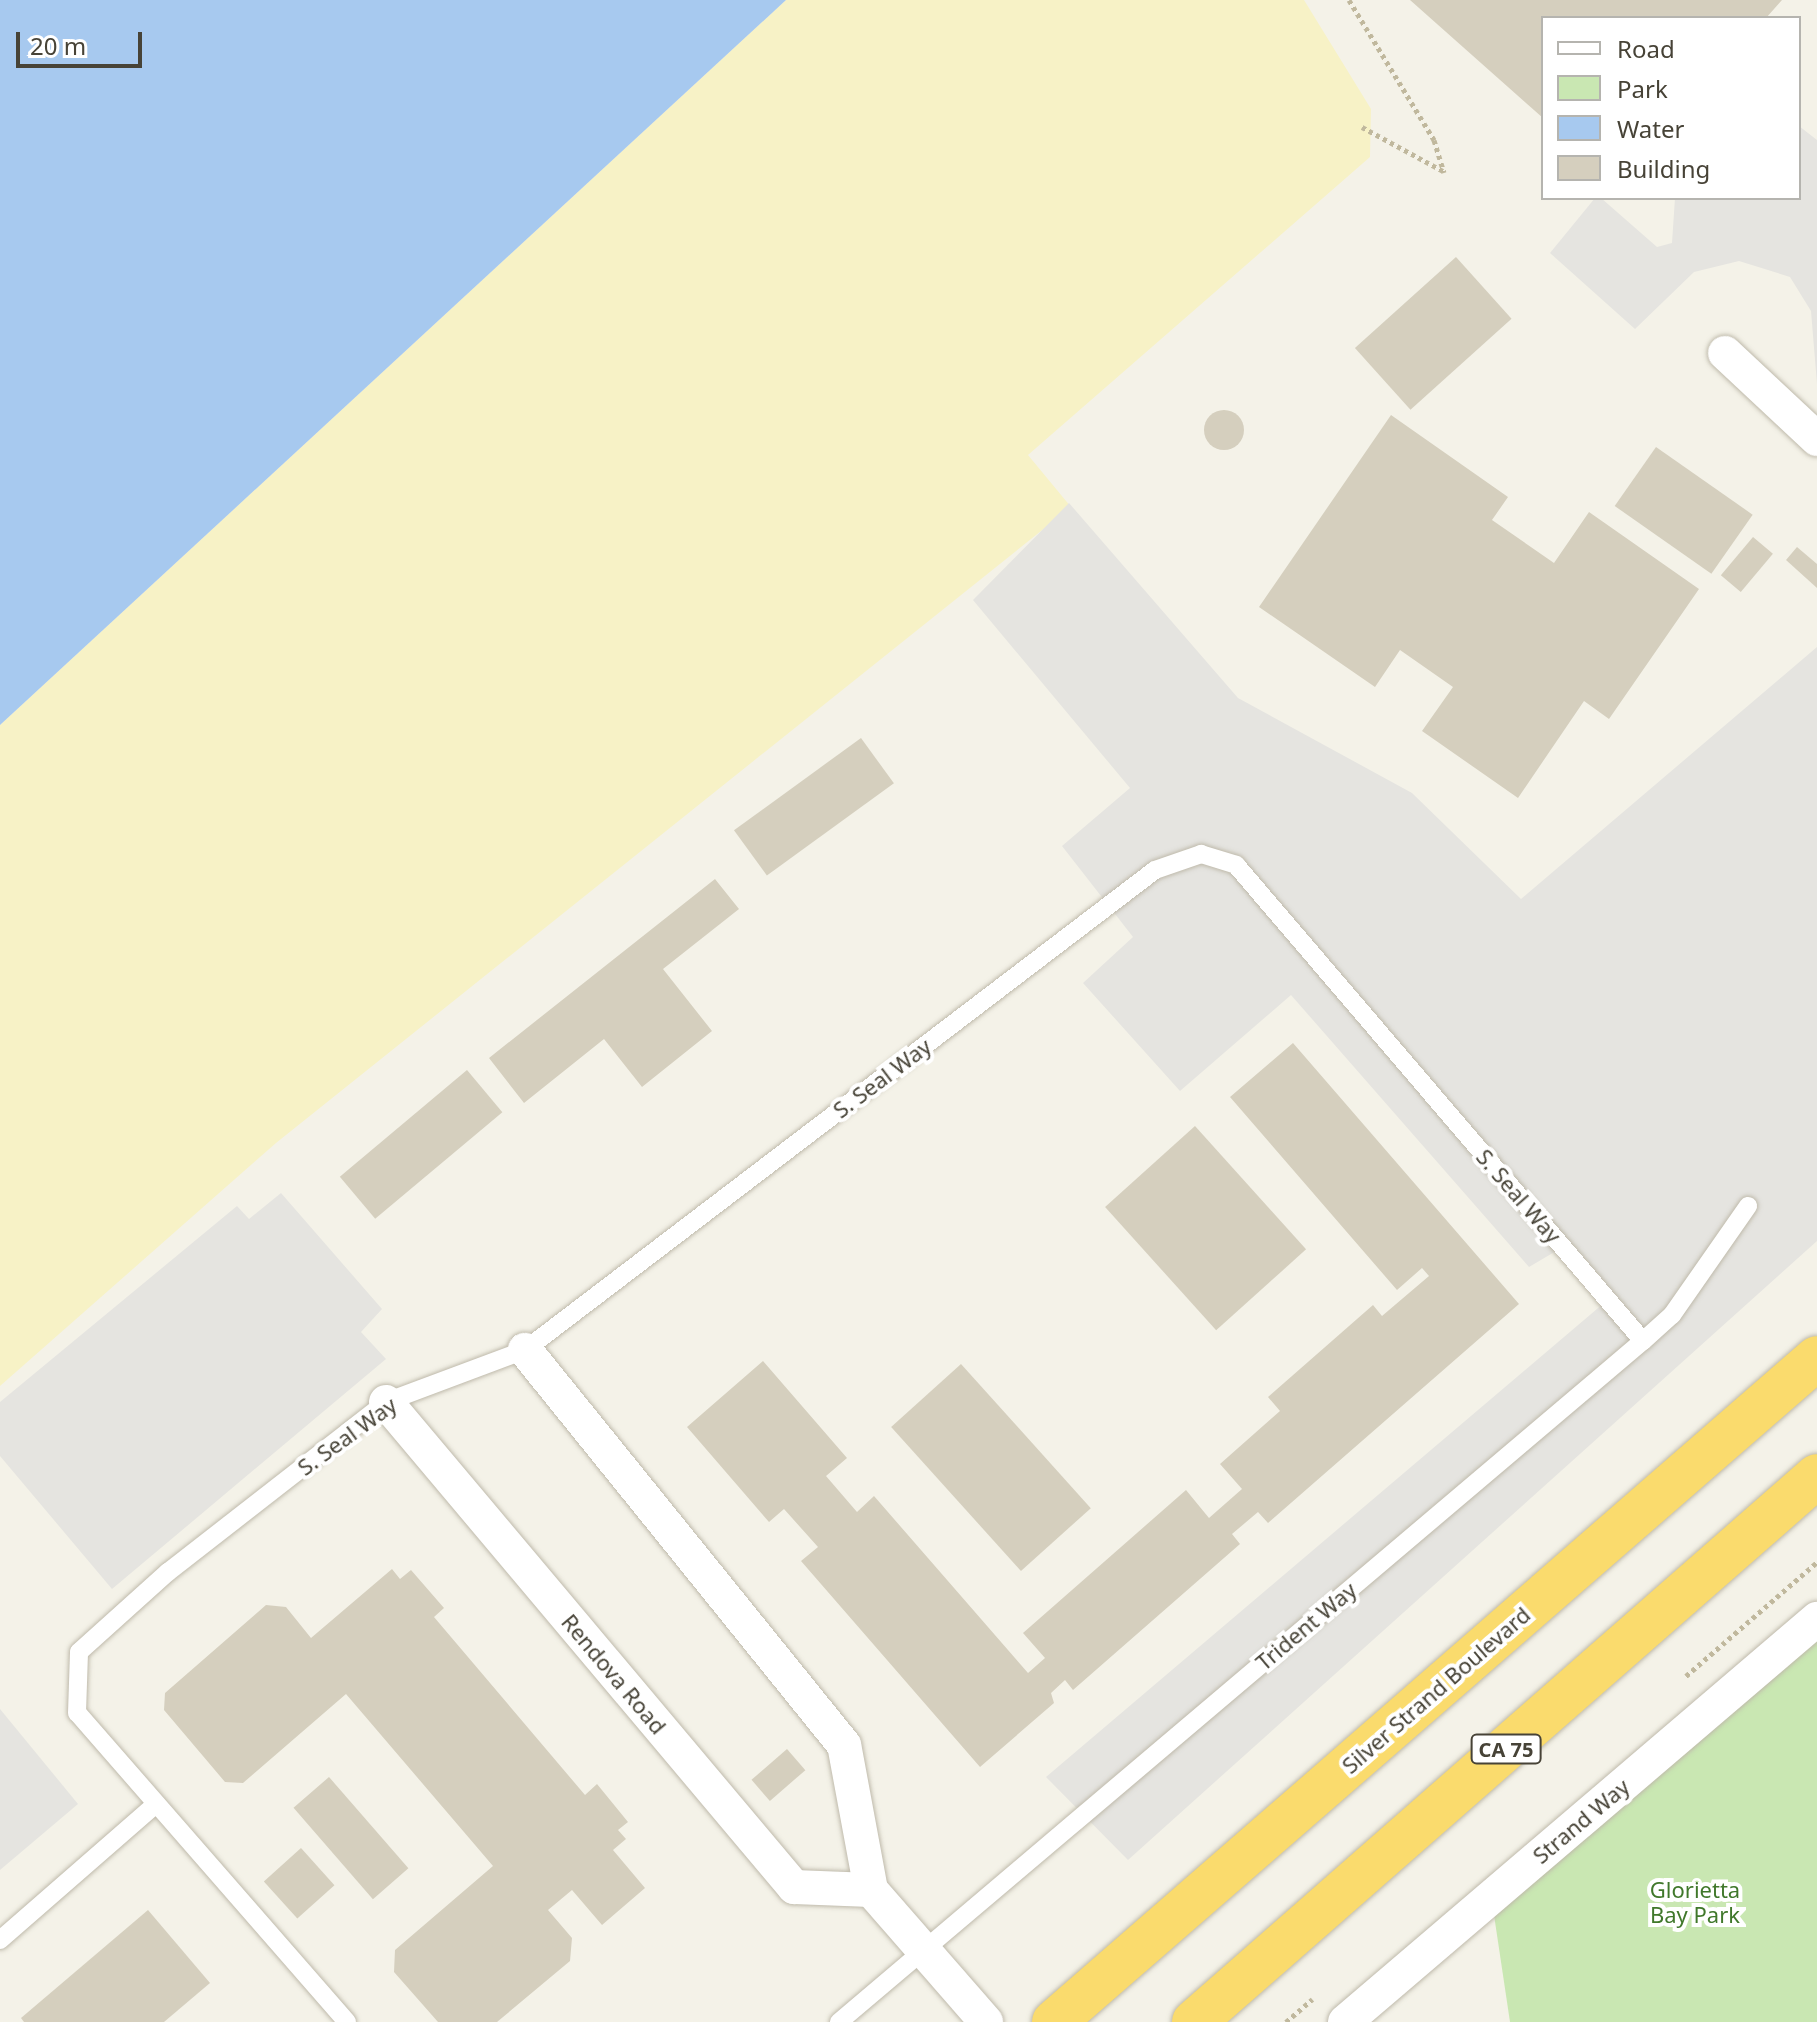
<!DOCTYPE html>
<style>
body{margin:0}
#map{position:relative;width:1817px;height:2022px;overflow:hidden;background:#f4f2e8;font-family:"Noto Sans",sans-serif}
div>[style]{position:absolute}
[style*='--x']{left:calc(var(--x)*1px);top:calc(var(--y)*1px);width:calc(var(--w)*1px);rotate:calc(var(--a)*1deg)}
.green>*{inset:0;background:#c9e7b2}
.sand>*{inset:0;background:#f7f2c6}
.parking>*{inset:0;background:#e5e4e0}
.water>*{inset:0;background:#a7c9ef}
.building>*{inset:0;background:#d5cfbe;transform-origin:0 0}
.round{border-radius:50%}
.path>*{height:5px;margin-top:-2.5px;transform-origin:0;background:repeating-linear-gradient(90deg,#c0b89d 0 4px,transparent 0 8px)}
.roads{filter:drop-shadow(0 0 2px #bfbaab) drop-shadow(0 0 2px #bfbaab)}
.lane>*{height:18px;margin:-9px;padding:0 9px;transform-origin:9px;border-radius:9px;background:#fff}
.street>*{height:34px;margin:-17px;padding:0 17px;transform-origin:17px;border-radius:17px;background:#fff}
.highway>*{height:44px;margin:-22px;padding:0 22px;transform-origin:22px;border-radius:22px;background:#fadb6d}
span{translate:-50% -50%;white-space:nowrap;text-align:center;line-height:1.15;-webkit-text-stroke:8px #fff;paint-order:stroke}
.shield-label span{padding:2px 6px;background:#fff;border:2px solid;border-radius:6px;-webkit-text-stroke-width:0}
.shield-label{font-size:20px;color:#474337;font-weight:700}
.street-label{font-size:22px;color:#474337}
.park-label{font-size:22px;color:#40782b}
.legend{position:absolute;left:1541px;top:16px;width:260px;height:184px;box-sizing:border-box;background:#fff;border:2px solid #b5b4af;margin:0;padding:10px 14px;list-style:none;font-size:24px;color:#474337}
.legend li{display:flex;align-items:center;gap:16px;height:40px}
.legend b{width:40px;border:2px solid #b5b4af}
.scale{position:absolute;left:16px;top:32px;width:126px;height:36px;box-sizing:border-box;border:4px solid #474337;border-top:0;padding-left:10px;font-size:24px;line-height:28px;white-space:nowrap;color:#474337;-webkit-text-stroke:6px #fff;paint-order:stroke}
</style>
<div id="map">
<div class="green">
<i style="clip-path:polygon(1817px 1638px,1817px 2022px,1510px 2022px,1494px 1915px)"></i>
</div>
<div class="sand">
<i style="clip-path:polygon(786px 0,1304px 0,1371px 109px,1370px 157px,1028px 455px,1071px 507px,276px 1143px,0 1386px,0 725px)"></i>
</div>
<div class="parking">
<i style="clip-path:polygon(1799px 126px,1817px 140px,1817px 384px,1811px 311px,1790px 277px,1739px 261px,1694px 272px,1635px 329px,1550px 253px,1595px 198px,1601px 198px,1657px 247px,1672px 243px,1675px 198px,1799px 198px)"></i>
<i style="clip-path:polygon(1069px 503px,1238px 698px,1412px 793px,1521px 899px,1817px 647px,1817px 1241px,1128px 1860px,1046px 1777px,1604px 1303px,1568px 1244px,1529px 1267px,1291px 995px,1180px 1091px,1083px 983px,1133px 937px,1062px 846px,1130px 788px,973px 600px)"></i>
<i style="clip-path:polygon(281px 1193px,382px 1309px,361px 1332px,386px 1359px,112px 1589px,0 1456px,0 1402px,237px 1206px,249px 1219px)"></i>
<i style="clip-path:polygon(0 1709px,78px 1804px,0 1870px)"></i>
</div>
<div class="water">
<i style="clip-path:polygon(0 0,786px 0,0 725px)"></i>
</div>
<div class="building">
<i style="clip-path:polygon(1410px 0,1782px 0,1766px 18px,1543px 18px,1543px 118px)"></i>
<i style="left:1456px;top:257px;width:83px;height:136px;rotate:48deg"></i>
<i class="round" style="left:1204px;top:410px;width:40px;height:40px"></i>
<i style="clip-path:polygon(1391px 415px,1508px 497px,1492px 520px,1554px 563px,1589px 512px,1699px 589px,1609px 719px,1584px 701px,1518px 798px,1422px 731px,1453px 687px,1400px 650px,1375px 687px,1259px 607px)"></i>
<i style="left:1656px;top:447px;width:118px;height:72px;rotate:35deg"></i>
<i style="left:1753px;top:537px;width:26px;height:50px;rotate:40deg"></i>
<i style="clip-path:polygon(1797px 547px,1817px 564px,1817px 588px,1786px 560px)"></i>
<i style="left:861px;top:738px;width:56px;height:157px;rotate:54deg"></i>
<i style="clip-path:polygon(715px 879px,739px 909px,663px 969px,712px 1031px,642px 1087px,604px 1039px,524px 1103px,489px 1058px)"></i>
<i style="clip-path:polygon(1293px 1043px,1519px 1304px,1268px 1523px,1258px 1512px,1232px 1534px,1240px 1544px,1073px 1690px,1065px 1680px,1051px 1693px,1054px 1703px,980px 1767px,801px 1561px,818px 1547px,784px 1509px,769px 1522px,687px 1427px,763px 1361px,847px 1458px,826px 1476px,857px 1512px,874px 1496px,1028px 1673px,1045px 1658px,1023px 1633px,1186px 1490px,1209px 1518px,1242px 1489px,1220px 1464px,1280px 1411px,1268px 1397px,1373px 1305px,1382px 1316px,1429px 1276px,1422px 1268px,1397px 1290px,1230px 1097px)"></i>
<i style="left:467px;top:1070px;width:55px;height:166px;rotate:50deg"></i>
<i style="left:1195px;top:1126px;width:166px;height:121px;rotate:48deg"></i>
<i style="left:961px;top:1364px;width:194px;height:94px;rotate:48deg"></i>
<i style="clip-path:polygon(392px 1569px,400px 1579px,411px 1570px,444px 1608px,434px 1617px,585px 1795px,597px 1784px,628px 1822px,618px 1830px,626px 1839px,613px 1850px,645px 1888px,602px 1925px,572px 1890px,548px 1910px,572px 1938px,570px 1961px,497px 2022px,438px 2022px,394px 1972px,395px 1950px,493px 1866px,346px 1694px,243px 1783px,225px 1782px,164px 1710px,165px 1693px,266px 1605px,286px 1607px,311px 1638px)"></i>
<i style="left:787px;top:1749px;width:28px;height:47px;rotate:49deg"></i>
<i style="left:329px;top:1777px;width:121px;height:47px;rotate:49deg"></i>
<i style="left:301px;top:1848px;width:50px;height:50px;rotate:48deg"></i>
<i style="clip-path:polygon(148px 1910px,210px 1983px,164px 2022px,24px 2022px,21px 2018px)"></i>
</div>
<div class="path">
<i style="--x:1349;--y:0;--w:164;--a:58.7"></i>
<i style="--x:1434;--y:140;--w:34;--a:73"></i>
<i style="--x:1362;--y:127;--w:92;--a:28.5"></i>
<i style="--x:1686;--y:1676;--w:174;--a:-41"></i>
<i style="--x:1286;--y:2022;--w:35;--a:-41"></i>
</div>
<div class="roads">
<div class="lane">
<i style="--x:0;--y:1940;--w:207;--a:-41.1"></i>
<i style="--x:347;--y:2022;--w:410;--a:-131.1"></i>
<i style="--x:77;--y:1713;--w:61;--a:-88.1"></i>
<i style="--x:79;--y:1652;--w:120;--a:-42"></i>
<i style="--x:168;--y:1572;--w:276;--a:-37.9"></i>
<i style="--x:386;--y:1402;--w:148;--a:-20.5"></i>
<i style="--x:525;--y:1350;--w:792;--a:-37.3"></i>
<i style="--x:1155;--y:870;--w:49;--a:-19.2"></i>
<i style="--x:1201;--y:854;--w:37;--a:17"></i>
<i style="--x:1236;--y:865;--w:626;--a:49.47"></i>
<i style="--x:839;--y:2022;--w:1054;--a:-40.27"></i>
<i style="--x:1643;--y:1341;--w:39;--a:-42"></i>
<i style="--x:1672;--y:1315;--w:133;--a:-55.1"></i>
</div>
<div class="street">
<i style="--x:1725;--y:353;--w:126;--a:43.1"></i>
<i style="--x:386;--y:1402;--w:634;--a:49.93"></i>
<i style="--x:794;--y:1887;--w:77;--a:2.2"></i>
<i style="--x:871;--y:1890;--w:147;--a:-100.5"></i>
<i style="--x:844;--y:1745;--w:508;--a:-128.92"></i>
<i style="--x:871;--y:1890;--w:175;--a:48.9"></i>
<i style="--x:1345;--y:2022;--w:621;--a:-40.49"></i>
</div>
<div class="highway">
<i style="--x:1054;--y:2022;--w:1011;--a:-41.03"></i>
<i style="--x:1194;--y:2022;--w:828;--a:-41.23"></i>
</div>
</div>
<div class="shield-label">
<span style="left:1506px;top:1749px">CA 75</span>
</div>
<div class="street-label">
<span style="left:882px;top:1078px;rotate:-37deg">S. Seal Way</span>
<span style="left:1519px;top:1196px;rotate:49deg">S. Seal Way</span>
<span style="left:347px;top:1436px;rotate:-36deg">S. Seal Way</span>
<span style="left:1306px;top:1626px;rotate:-40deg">Trident Way</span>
<span style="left:614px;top:1674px;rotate:50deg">Rendova Road</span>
<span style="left:1436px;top:1690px;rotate:-41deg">Silver Strand Boulevard</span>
<span style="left:1581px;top:1821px;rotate:-40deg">Strand Way</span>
</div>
<div class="park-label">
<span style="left:1695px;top:1902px">Glorietta<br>Bay Park</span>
</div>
<ul class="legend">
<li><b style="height:10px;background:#fff"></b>Road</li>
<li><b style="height:22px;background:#c9e7b2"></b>Park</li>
<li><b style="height:22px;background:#a7c9ef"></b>Water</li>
<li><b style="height:22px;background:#d5cfbe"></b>Building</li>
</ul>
<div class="scale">20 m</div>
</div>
